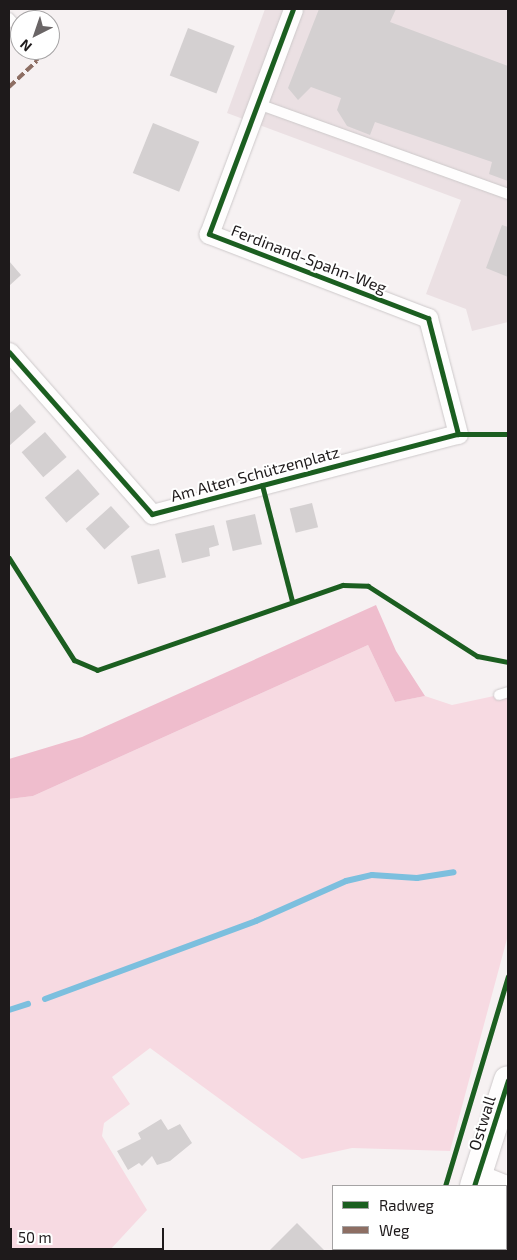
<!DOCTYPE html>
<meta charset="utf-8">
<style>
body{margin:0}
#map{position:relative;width:517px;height:1260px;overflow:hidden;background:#f6f1f2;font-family:"Exo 2",sans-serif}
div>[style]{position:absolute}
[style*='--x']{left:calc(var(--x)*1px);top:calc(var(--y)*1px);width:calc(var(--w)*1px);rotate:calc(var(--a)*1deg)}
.built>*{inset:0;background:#ebe0e3}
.green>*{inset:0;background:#f7dae2}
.forest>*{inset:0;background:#efbdcd}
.stream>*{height:6px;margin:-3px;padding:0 3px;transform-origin:3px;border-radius:3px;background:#7cbfde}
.building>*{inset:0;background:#d4d0d1;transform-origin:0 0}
.roads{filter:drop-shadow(0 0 1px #cdc9ca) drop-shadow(0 0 1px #cdc9ca)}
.service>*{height:10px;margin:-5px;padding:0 5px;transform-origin:5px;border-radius:5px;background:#fefdfd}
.minor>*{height:19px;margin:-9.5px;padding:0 9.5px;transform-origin:9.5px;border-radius:9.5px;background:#fefdfd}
.primary>*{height:28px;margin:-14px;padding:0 14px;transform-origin:14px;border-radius:14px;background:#fefdfd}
.quiet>*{height:4px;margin-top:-2px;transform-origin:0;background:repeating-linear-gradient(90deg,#8d6e63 0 8px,transparent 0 12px)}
.cycleway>*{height:5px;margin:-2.5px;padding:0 2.5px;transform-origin:2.5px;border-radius:2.5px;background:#1b5e20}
span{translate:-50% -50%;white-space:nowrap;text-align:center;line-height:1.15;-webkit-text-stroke:4px #fff;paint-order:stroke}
.street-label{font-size:16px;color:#1e1a1b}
.frame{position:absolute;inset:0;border:10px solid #1e1a1b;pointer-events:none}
.legend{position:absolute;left:332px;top:1185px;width:175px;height:65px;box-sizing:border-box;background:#fff;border:1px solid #a5a3a4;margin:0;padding:6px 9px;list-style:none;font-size:15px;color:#1e1a1b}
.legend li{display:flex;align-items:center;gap:10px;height:25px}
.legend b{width:25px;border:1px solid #a5a3a4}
.north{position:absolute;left:10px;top:10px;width:50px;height:50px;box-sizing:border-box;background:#fff;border:1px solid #a5a3a4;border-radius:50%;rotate:221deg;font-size:14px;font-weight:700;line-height:20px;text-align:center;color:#1e1a1b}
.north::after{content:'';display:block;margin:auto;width:18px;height:22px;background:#6a6566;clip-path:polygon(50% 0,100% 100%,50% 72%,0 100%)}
.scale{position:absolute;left:10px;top:1228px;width:154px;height:22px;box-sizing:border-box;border:2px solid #1e1a1b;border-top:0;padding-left:6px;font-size:15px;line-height:18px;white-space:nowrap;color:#1e1a1b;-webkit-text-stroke:4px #fff;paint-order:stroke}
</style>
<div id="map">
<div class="built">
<i style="clip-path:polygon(265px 9px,508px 9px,508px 322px,472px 331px,466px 309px,426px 294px,461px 200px,227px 113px)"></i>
</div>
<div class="green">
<i style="clip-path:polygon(368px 645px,395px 702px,425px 696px,452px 705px,508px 693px,508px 935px,450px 1151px,352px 1148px,302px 1159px,150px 1048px,112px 1077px,130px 1104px,104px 1123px,102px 1136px,147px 1210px,109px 1251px,9px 1251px,9px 799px,33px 796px)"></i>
</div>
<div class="forest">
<i style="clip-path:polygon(376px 605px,396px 651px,425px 696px,395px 702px,368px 645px,33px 796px,9px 799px,9px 759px,82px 737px)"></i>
</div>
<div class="stream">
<i style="--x:45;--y:999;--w:225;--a:-20.3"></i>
<i style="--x:256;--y:921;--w:98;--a:-24"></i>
<i style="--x:346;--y:881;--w:27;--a:-13"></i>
<i style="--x:372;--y:875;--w:45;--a:3.8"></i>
<i style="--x:417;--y:878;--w:37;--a:-9"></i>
<i style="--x:9;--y:1010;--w:20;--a:-18"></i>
</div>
<div class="building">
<i style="clip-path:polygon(319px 9px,396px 9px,390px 22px,508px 66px,508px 181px,489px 174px,492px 162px,375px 122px,370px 135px,347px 126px,337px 110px,341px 98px,311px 87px,298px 100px,288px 88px)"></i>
<i style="left:188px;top:28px;width:50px;height:51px;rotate:21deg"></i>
<i style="left:153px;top:123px;width:50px;height:54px;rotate:22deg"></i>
<i style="clip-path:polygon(502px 225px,508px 227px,508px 277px,486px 268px)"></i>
<i style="clip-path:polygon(9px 261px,21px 275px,9px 286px)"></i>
<i style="clip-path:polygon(20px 404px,36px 422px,9px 446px,9px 414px)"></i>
<i style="left:45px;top:432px;width:33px;height:31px;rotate:49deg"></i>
<i style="left:78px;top:469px;width:33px;height:44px;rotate:49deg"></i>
<i style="left:312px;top:503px;width:25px;height:23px;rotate:76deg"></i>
<i style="left:111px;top:506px;width:28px;height:34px;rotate:48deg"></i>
<i style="left:255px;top:514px;width:31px;height:30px;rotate:77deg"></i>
<i style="clip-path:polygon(214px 525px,219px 545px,209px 548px,210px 556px,182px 563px,175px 534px)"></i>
<i style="left:159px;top:549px;width:29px;height:29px;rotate:76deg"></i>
<i style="clip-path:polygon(161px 1119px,168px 1130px,180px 1124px,192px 1143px,170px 1161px,157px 1165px,152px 1156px,142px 1166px,139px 1163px,128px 1170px,117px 1151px,141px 1139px,138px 1133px)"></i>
<i style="clip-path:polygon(297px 1223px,325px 1251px,269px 1251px)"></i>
</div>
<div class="roads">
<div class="service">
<i style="--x:9;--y:18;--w:16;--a:47"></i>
<i style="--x:258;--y:104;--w:266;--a:19.8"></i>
<i style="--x:499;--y:695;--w:9;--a:-18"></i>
</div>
<div class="minor">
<i style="--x:9;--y:352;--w:216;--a:48.6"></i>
<i style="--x:152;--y:514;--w:316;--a:-14.7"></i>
<i style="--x:458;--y:434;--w:120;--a:-104.5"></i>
<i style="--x:428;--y:318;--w:235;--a:-159"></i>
<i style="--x:209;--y:234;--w:240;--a:-69.5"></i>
<i style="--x:479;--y:1174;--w:31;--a:22"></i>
</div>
<div class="primary">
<i style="--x:474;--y:1186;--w:111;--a:-72.2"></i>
<i style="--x:506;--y:1221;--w:2;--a:-27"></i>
<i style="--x:445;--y:1251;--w:4;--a:-27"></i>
</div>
</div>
<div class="quiet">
<i style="--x:9;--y:87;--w:38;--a:-43"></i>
<i style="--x:37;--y:61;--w:11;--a:-100"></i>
<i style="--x:506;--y:1239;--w:6;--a:72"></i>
<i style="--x:415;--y:1251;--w:2;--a:-63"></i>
</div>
<div class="cycleway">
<i style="--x:293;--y:9;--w:240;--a:110.5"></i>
<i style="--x:209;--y:234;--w:235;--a:21"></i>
<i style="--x:428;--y:318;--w:120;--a:75.5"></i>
<i style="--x:9;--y:352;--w:216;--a:48.6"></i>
<i style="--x:152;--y:514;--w:316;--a:-14.7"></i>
<i style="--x:458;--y:434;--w:50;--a:0"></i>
<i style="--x:262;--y:485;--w:120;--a:75.5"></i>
<i style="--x:9;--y:558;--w:121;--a:57.5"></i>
<i style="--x:74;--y:660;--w:25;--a:23"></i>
<i style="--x:97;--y:670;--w:260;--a:-19.1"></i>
<i style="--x:343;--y:585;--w:25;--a:2"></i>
<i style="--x:368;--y:586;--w:130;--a:32.7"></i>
<i style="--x:477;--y:656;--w:32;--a:11"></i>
<i style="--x:445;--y:1186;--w:219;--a:-73.3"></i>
<i style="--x:474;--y:1186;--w:111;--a:-72.2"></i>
</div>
<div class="street-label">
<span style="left:309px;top:259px;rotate:21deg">Ferdinand-Spahn-Weg</span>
<span style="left:255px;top:474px;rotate:-15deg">Am Alten Schützenplatz</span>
<span style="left:482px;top:1123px;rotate:-73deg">Ostwall</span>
</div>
<div class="frame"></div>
<ul class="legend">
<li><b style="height:6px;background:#1b5e20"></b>Radweg</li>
<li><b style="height:6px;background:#8d6e63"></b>Weg</li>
</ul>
<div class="north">N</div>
<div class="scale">50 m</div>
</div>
